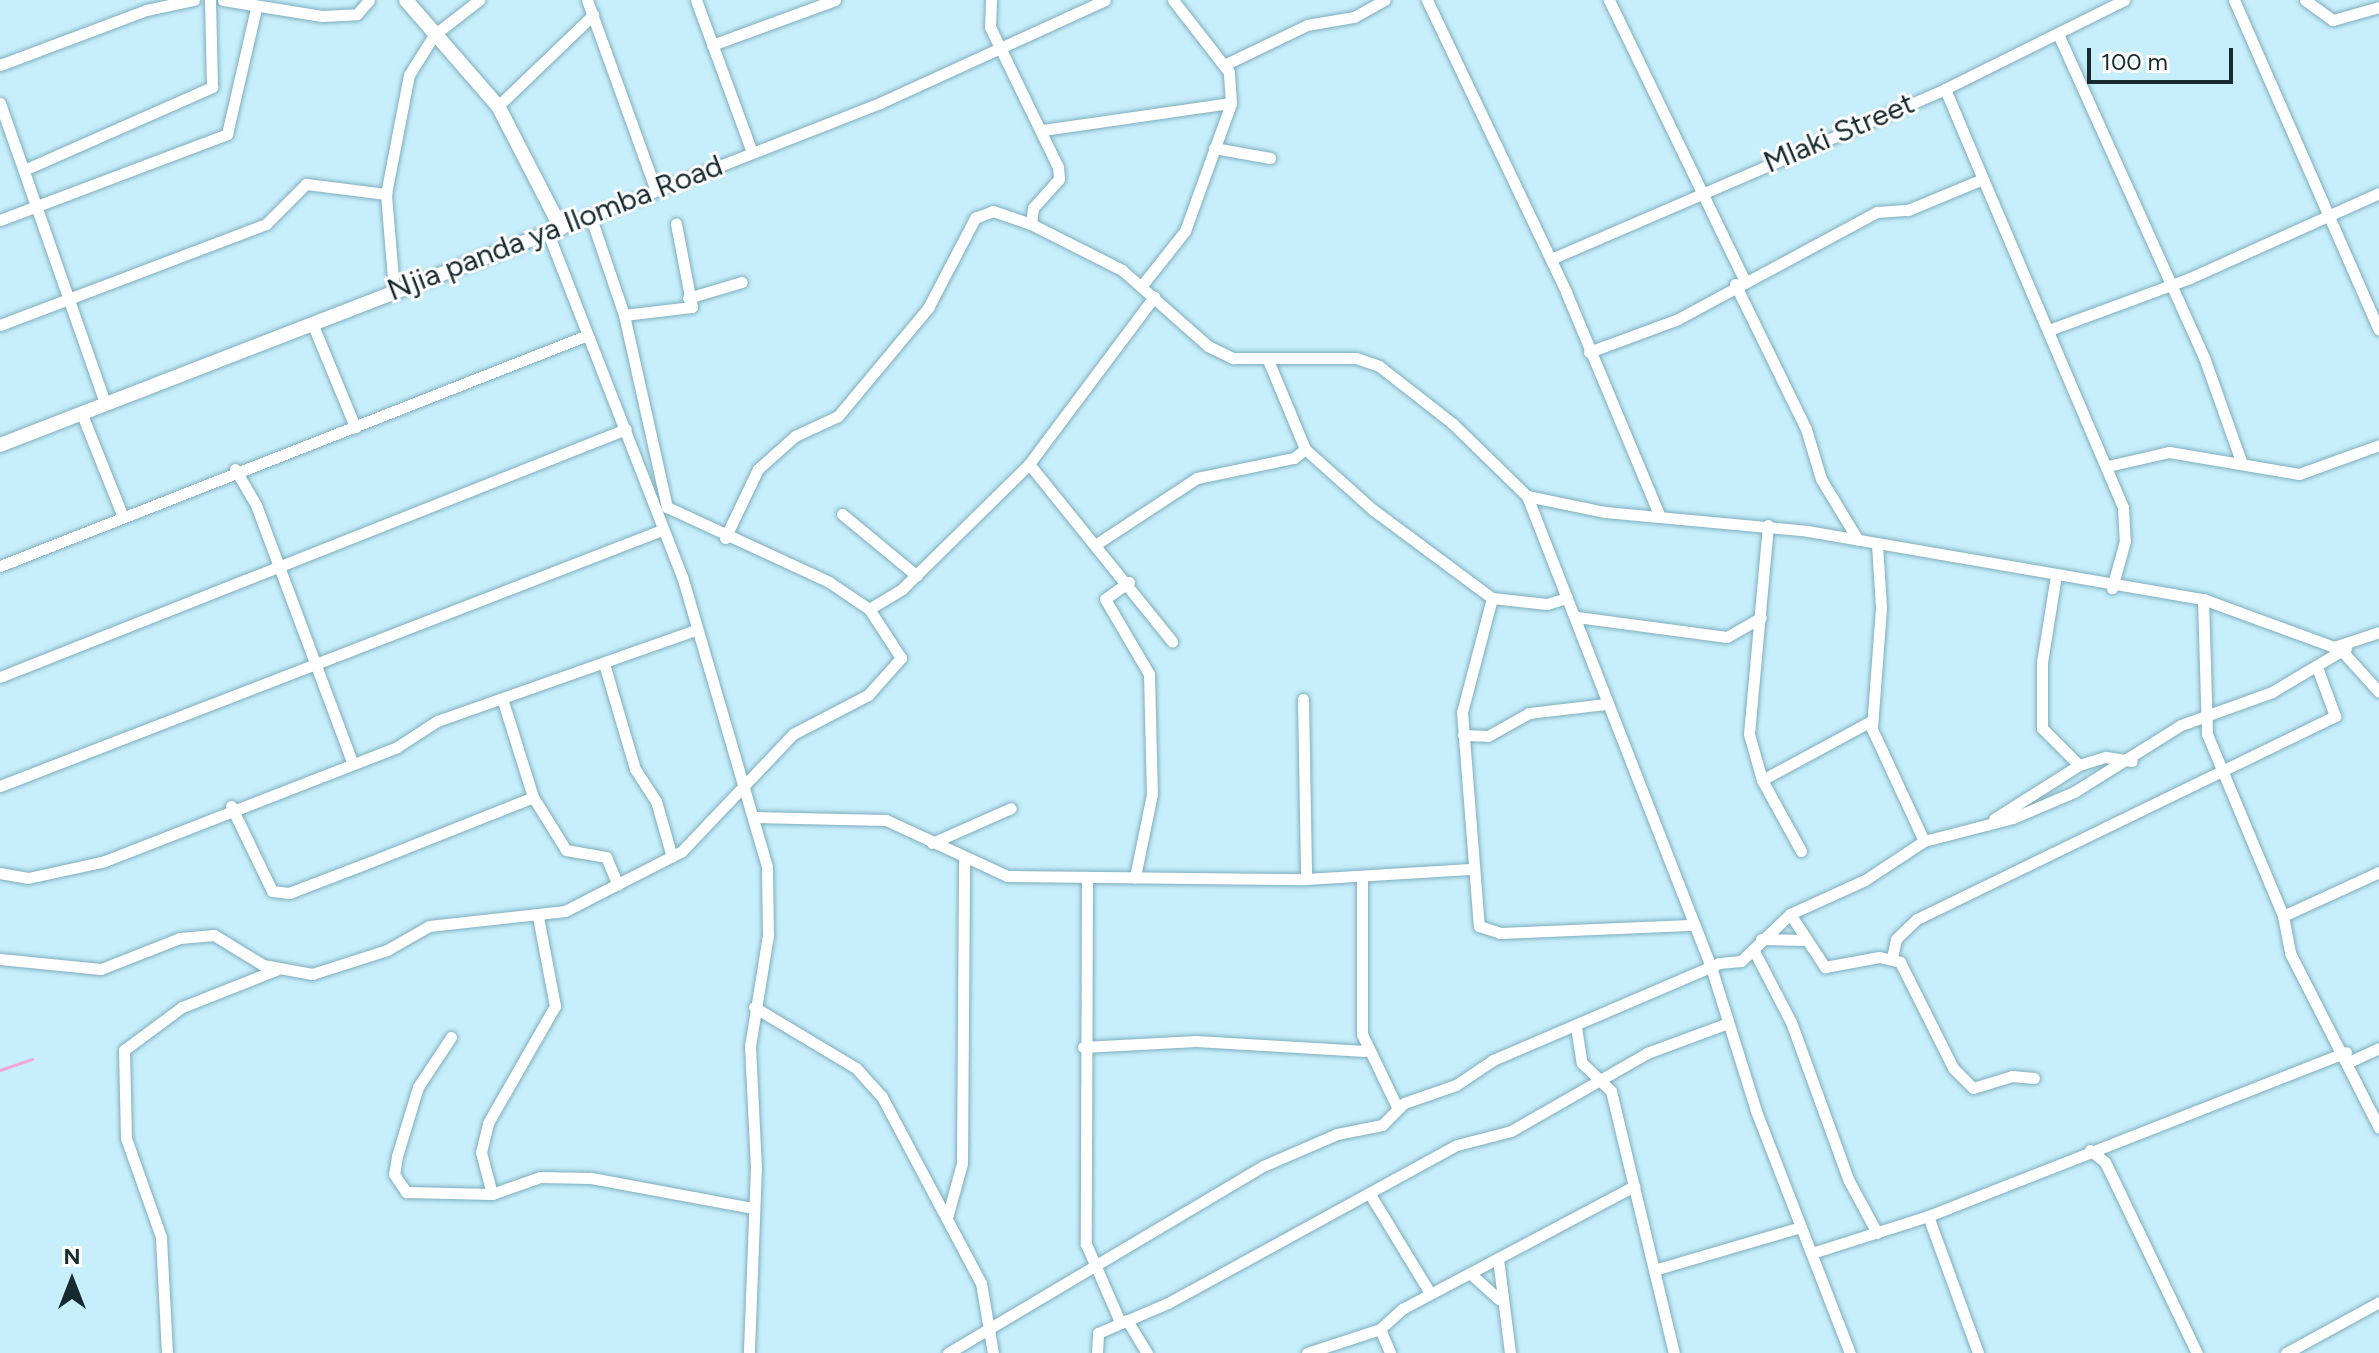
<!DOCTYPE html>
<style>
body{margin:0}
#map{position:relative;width:2379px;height:1353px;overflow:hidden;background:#c7eefb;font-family:Figtree,sans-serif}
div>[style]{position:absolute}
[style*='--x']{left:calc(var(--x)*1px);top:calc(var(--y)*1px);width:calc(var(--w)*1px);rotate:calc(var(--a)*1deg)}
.stream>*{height:3px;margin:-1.5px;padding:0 1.5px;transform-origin:1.5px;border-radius:1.5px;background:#f0a5d5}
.roads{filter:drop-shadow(0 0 2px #7eadbd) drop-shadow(0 0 2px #7eadbd)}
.minor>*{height:11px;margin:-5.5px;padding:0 5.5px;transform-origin:5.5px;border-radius:5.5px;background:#fff}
.major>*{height:14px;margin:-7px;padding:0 7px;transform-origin:7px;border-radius:7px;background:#fff}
span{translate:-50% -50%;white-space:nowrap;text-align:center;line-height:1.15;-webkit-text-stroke:6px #fff;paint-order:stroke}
.street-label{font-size:30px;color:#172a30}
.north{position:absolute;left:32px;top:1241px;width:80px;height:80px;-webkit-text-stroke:6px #fff;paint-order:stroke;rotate:0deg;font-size:22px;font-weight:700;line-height:32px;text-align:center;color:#172a30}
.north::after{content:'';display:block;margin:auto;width:28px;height:36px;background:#172a30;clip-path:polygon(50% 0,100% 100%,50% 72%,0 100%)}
.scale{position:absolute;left:2087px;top:48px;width:146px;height:36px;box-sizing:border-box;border:4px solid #172a30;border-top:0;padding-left:10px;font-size:24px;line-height:28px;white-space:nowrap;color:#172a30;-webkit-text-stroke:6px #fff;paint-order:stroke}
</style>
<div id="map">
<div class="stream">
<i style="--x:0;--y:1070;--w:34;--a:-19"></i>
</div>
<div class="roads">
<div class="minor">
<i style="--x:223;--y:0;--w:100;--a:9.2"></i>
<i style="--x:322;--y:16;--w:35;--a:-3"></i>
<i style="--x:357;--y:14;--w:18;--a:-49"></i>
<i style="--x:587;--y:0;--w:200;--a:70.1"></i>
<i style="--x:696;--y:0;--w:162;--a:69.8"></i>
<i style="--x:991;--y:0;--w:27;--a:92"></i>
<i style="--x:990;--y:27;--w:156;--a:64.1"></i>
<i style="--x:1058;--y:167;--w:12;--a:85"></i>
<i style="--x:1059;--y:179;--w:39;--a:132"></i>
<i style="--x:1033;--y:208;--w:16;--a:97"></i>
<i style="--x:1031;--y:224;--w:102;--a:26.8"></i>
<i style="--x:1122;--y:270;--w:115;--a:41.5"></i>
<i style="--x:1208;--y:346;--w:28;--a:26"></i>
<i style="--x:1233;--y:358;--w:123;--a:0"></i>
<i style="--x:1356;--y:358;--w:24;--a:19"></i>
<i style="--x:1379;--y:366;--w:93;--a:38"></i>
<i style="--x:1452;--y:423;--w:105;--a:44.2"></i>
<i style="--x:1527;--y:496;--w:80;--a:11.6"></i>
<i style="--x:1605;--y:512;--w:204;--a:5.3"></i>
<i style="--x:1808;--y:531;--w:401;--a:9.8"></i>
<i style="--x:2203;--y:599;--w:140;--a:20.1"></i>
<i style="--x:2334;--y:647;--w:47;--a:-18.4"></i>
<i style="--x:1427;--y:0;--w:323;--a:64.5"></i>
<i style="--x:1566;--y:292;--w:241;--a:67.3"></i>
<i style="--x:1609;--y:0;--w:310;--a:64.2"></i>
<i style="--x:2234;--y:0;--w:360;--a:66.3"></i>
<i style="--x:2305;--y:0;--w:34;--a:36"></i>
<i style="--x:2333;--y:20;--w:48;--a:-15.8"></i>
<i style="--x:2058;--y:34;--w:358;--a:65.7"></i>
<i style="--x:2205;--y:360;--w:110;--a:70.4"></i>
<i style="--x:712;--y:45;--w:131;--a:-20.1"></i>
<i style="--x:0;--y:65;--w:156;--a:-20.6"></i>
<i style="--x:146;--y:10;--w:49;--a:-11.8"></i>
<i style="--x:1224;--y:65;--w:92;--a:-25.7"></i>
<i style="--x:1307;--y:25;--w:48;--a:-9.7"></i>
<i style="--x:1354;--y:17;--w:35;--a:-29"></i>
<i style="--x:1945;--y:89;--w:98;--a:67.1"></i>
<i style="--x:0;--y:103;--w:318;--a:70.7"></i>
<i style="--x:498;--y:106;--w:132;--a:-43.8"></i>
<i style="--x:1043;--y:130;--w:190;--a:-8.2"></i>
<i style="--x:1214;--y:148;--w:57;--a:10.1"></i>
<i style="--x:24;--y:170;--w:206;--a:-23.8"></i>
<i style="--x:212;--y:87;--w:87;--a:-91.3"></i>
<i style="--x:590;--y:215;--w:106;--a:71.2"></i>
<i style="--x:624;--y:315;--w:197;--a:77.4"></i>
<i style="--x:667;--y:507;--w:179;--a:24.8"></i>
<i style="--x:829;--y:582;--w:48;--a:34"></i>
<i style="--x:869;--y:609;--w:39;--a:-31"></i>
<i style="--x:902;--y:589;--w:178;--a:-44.5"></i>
<i style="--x:1029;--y:464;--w:209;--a:-53.2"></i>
<i style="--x:0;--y:220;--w:243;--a:-20.7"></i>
<i style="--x:227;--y:134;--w:129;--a:-77"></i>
<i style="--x:561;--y:228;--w:343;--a:-21.4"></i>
<i style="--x:880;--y:103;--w:247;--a:-24.6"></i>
<i style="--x:548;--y:233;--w:368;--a:68.7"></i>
<i style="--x:682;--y:576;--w:303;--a:73.7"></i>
<i style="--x:767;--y:867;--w:68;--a:89.2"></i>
<i style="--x:768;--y:935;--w:112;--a:99.2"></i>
<i style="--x:750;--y:1046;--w:121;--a:87.2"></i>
<i style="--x:756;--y:1167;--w:186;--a:92.2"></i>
<i style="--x:1551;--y:259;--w:429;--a:-23.3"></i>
<i style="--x:1945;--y:89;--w:200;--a:-26.4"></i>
<i style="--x:1143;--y:284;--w:68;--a:-51.6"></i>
<i style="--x:1185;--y:231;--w:136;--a:-70.2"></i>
<i style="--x:1231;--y:103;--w:31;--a:-94"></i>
<i style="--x:1229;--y:72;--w:91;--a:-127.9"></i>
<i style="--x:1735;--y:284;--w:161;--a:63.9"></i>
<i style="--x:1806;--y:429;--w:52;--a:73.3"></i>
<i style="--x:1821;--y:479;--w:71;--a:58.8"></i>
<i style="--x:394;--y:290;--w:96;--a:-94.8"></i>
<i style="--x:386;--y:194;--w:121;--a:-79.1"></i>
<i style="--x:409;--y:75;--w:47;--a:-58"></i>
<i style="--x:434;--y:35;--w:57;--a:-37.9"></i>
<i style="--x:688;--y:298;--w:56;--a:-16.5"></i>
<i style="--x:624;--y:315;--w:68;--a:-6.7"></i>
<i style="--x:692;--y:307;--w:85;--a:-100.9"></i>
<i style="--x:312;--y:323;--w:113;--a:67.5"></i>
<i style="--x:0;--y:325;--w:285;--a:-20.8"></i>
<i style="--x:266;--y:224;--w:57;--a:-45"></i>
<i style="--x:306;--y:184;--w:81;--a:7.1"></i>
<i style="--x:2049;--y:330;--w:150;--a:-20.2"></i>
<i style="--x:2190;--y:278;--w:207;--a:-24.2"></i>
<i style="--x:1589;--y:352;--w:95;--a:-20.3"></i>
<i style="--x:1678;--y:319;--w:226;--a:-28.3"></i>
<i style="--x:1877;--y:212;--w:31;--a:-4"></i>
<i style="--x:1908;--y:210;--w:81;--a:-22.5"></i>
<i style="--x:1983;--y:179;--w:357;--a:66.9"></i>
<i style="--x:2123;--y:507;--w:34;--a:87"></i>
<i style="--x:2125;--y:541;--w:49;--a:105.5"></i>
<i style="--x:1268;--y:360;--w:96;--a:67.4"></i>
<i style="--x:1305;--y:449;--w:90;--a:41.8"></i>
<i style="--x:1372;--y:509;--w:149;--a:36.6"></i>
<i style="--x:1492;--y:598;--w:55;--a:6.2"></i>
<i style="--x:1547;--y:604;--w:21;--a:-17"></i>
<i style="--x:81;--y:412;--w:113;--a:68.2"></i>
<i style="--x:1029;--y:464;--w:228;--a:51.1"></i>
<i style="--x:2108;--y:466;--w:63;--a:-12.9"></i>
<i style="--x:2169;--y:452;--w:132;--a:9.6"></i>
<i style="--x:2299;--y:474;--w:85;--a:-19.9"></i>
<i style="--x:235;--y:469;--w:42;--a:59.7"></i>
<i style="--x:256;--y:505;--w:271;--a:69.5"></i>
<i style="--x:1527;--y:496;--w:506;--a:68.66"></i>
<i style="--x:1711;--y:967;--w:151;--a:72.6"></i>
<i style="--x:1756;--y:1111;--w:260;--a:68.8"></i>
<i style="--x:842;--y:514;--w:97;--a:39.6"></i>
<i style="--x:1768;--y:525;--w:210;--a:95.2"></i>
<i style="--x:1749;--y:734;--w:48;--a:74.2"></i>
<i style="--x:1762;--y:780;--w:81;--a:61.2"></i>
<i style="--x:725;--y:538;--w:76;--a:-64.4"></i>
<i style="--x:758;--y:469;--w:50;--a:-41.7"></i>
<i style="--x:795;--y:436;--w:47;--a:-24.9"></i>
<i style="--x:838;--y:416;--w:141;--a:-50.2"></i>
<i style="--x:928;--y:308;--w:102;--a:-62.4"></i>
<i style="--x:975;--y:218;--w:19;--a:-21"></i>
<i style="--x:993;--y:211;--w:40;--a:18.9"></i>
<i style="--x:1098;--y:543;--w:118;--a:-33.3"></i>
<i style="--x:1197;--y:478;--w:99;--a:-11.7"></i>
<i style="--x:1294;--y:458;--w:14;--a:-39"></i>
<i style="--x:1877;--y:544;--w:64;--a:86.4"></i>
<i style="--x:1881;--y:608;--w:121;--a:94.3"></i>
<i style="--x:1872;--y:729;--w:123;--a:65.1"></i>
<i style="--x:0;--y:566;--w:629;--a:-21.46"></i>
<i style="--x:2056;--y:575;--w:88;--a:99.1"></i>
<i style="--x:2042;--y:662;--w:66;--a:90"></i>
<i style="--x:2042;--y:728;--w:52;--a:45"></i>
<i style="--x:1129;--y:582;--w:29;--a:145"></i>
<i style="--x:1105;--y:599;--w:87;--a:59.6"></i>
<i style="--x:1149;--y:674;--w:120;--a:88.6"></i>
<i style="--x:1152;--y:794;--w:85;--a:101.6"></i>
<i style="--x:1492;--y:598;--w:118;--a:104.7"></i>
<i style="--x:1462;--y:712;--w:215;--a:85.5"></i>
<i style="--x:1479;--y:926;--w:22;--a:18"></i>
<i style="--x:1500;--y:933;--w:190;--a:-2.4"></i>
<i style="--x:2203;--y:599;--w:135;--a:88.3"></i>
<i style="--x:2207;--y:734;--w:197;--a:67.3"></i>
<i style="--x:2283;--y:916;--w:38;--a:79"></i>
<i style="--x:2290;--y:953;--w:196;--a:63"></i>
<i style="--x:1577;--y:617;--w:151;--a:7.6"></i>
<i style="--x:1727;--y:637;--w:39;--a:-30"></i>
<i style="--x:2342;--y:651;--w:55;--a:47.9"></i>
<i style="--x:605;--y:667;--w:106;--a:73.6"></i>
<i style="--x:635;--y:769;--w:38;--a:57"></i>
<i style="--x:656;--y:801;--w:58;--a:74.1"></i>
<i style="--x:0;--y:677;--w:673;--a:-21.61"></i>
<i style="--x:1303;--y:699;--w:180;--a:89"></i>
<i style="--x:1463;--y:735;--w:25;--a:2"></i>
<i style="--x:1488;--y:736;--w:47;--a:-29.3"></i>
<i style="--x:1529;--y:713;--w:78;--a:-6.7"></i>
<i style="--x:1762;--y:780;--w:124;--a:-28.4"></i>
<i style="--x:0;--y:786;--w:710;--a:-21.14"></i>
<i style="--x:533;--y:797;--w:62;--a:58.1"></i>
<i style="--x:566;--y:850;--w:41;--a:9.9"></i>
<i style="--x:606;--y:857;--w:30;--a:67"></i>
<i style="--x:231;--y:806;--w:94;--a:64.2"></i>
<i style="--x:272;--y:891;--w:17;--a:7"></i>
<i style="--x:289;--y:893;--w:87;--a:-20.9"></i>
<i style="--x:370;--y:862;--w:175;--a:-21.7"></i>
<i style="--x:533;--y:797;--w:101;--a:-107.4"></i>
<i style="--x:753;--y:817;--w:133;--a:1.3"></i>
<i style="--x:886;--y:820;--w:133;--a:24.8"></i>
<i style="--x:1007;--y:876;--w:299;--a:0.6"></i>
<i style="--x:1306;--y:879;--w:164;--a:-3.5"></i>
<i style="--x:1994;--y:819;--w:101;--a:-32.4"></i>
<i style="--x:2079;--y:765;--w:28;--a:-17"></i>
<i style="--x:2106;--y:757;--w:26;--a:9"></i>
<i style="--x:932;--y:843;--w:86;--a:-23.9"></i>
<i style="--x:0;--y:873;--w:28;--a:10"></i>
<i style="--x:28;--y:878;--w:79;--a:-12.4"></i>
<i style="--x:105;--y:861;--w:313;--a:-21.3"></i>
<i style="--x:397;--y:747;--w:48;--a:-33"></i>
<i style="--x:437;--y:721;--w:274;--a:-19.4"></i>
<i style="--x:1362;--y:877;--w:157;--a:90"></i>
<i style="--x:1362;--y:1034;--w:83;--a:64.4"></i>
<i style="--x:1087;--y:879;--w:365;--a:90.2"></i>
<i style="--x:1086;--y:1244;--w:85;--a:66.4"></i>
<i style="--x:1790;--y:914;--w:64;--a:56.6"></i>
<i style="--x:1825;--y:967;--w:55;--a:-10.5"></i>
<i style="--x:1879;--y:957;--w:22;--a:13"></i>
<i style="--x:1900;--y:962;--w:119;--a:63.4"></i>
<i style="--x:1953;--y:1068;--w:28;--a:45"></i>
<i style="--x:1973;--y:1088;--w:41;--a:-17.1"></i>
<i style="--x:2012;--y:1076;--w:22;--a:5"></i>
<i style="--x:2283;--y:916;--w:106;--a:-24.6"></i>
<i style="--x:1761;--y:939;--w:43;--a:1.3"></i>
<i style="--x:1754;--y:951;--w:80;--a:62.5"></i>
<i style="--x:1791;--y:1022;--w:169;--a:70"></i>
<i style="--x:1849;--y:1181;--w:59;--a:61.7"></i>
<i style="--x:1892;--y:958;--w:19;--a:-78"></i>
<i style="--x:1896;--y:939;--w:29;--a:-44"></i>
<i style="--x:1917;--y:919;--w:465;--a:-25.9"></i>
<i style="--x:2335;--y:716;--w:52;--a:-110.2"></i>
<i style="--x:0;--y:959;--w:101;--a:5.7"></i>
<i style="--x:101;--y:969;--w:85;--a:-21.4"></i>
<i style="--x:180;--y:938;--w:34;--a:-5"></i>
<i style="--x:214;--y:935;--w:57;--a:31.5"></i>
<i style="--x:263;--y:965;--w:50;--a:10.4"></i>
<i style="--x:312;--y:974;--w:79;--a:-17.7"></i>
<i style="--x:387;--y:950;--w:48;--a:-29.7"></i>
<i style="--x:429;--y:926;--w:137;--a:-6.3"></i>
<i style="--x:565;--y:911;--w:131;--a:-27.1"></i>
<i style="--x:682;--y:851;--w:161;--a:-46.5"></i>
<i style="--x:793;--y:734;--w:85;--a:-27.5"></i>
<i style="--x:868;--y:695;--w:50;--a:-48.3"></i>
<i style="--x:901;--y:658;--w:59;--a:-123.1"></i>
<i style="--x:754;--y:1007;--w:119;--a:30.9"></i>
<i style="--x:856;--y:1068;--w:39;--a:48"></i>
<i style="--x:882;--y:1097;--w:211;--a:62"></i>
<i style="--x:981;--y:1283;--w:71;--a:80.3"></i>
<i style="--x:1576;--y:1027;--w:36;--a:81"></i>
<i style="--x:1582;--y:1063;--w:40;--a:44"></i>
<i style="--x:1611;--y:1091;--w:269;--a:76.5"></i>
<i style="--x:451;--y:1037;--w:60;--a:123.4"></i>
<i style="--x:418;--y:1087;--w:72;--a:106.9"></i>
<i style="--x:397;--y:1156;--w:18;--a:99"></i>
<i style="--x:394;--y:1174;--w:22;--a:56"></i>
<i style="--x:406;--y:1192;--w:86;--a:1.3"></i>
<i style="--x:492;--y:1194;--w:51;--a:-19.5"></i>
<i style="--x:540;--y:1177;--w:51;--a:1.1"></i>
<i style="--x:591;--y:1178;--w:165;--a:10.5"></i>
<i style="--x:1083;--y:1047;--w:113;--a:-3"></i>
<i style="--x:1196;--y:1041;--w:169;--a:3.4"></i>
<i style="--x:2351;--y:1061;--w:31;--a:-25"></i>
<i style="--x:2090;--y:1150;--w:19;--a:39"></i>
<i style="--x:2105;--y:1162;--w:212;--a:64.3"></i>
<i style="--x:492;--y:1194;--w:43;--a:-104.7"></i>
<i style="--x:481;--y:1152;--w:30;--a:-76"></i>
<i style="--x:488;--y:1123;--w:135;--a:-60.2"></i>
<i style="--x:555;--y:1006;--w:91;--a:-100.8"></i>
<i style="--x:1371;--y:1196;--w:114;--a:58.7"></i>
<i style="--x:1928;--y:1216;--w:146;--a:69.9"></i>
<i style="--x:947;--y:1218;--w:57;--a:-74.7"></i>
<i style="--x:962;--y:1163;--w:302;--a:-89.6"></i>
<i style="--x:1812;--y:1253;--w:122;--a:-17.7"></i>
<i style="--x:1928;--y:1216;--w:449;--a:-21.4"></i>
<i style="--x:1498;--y:1259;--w:95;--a:82.7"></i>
<i style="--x:1654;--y:1270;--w:153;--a:-16.3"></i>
<i style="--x:1472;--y:1275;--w:36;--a:42"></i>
<i style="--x:1127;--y:1320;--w:39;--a:59"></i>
<i style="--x:1380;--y:1329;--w:26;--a:67"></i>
<i style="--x:167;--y:1353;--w:116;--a:-93"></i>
<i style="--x:161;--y:1237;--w:105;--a:-109.5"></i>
<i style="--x:126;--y:1138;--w:88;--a:-91.3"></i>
<i style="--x:124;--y:1050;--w:72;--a:-36.6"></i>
<i style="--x:182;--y:1007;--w:101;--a:-21.5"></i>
<i style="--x:948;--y:1353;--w:366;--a:-30.7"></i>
<i style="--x:1263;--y:1166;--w:81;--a:-23.4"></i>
<i style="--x:1337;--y:1134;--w:46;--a:-11.3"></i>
<i style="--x:1382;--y:1125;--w:31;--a:-45"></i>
<i style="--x:1404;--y:1103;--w:55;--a:-19.1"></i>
<i style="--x:1456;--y:1085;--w:45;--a:-34"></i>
<i style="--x:1493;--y:1060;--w:246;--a:-23.2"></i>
<i style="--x:1719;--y:963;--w:22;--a:-5"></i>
<i style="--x:1741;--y:961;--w:68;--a:-43.8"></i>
<i style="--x:1790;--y:914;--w:82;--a:-24.4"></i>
<i style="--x:1865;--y:880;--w:71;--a:-33.5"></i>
<i style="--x:1924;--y:841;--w:92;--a:-14.5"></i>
<i style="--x:2013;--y:818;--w:66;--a:-23.1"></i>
<i style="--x:2074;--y:792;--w:126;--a:-32.1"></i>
<i style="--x:2181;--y:725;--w:97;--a:-19.9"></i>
<i style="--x:2272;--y:692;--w:86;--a:-30.7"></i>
<i style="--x:1097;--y:1353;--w:20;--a:-87"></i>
<i style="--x:1098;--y:1333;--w:76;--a:-23.2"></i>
<i style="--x:1168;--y:1303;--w:329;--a:-28.7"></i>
<i style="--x:1457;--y:1145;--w:56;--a:-14.5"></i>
<i style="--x:1511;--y:1131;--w:157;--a:-29.8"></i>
<i style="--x:1647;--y:1053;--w:86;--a:-20.3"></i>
<i style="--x:1307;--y:1353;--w:77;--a:-18.2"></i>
<i style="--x:1380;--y:1329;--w:30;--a:-42"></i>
<i style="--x:1402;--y:1309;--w:263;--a:-27.9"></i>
<i style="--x:2286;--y:1353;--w:106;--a:-28.7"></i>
</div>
<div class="major">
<i style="--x:0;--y:445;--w:602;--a:-21.15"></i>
<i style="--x:561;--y:228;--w:137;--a:-117.3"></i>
<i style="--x:498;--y:106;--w:140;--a:-131"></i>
</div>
</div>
<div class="street-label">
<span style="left:1839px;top:133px;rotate:-23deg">Mlaki Street</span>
<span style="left:555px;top:228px;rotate:-21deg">Njia panda ya Ilomba Road</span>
</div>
<div class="north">N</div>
<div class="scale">100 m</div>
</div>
